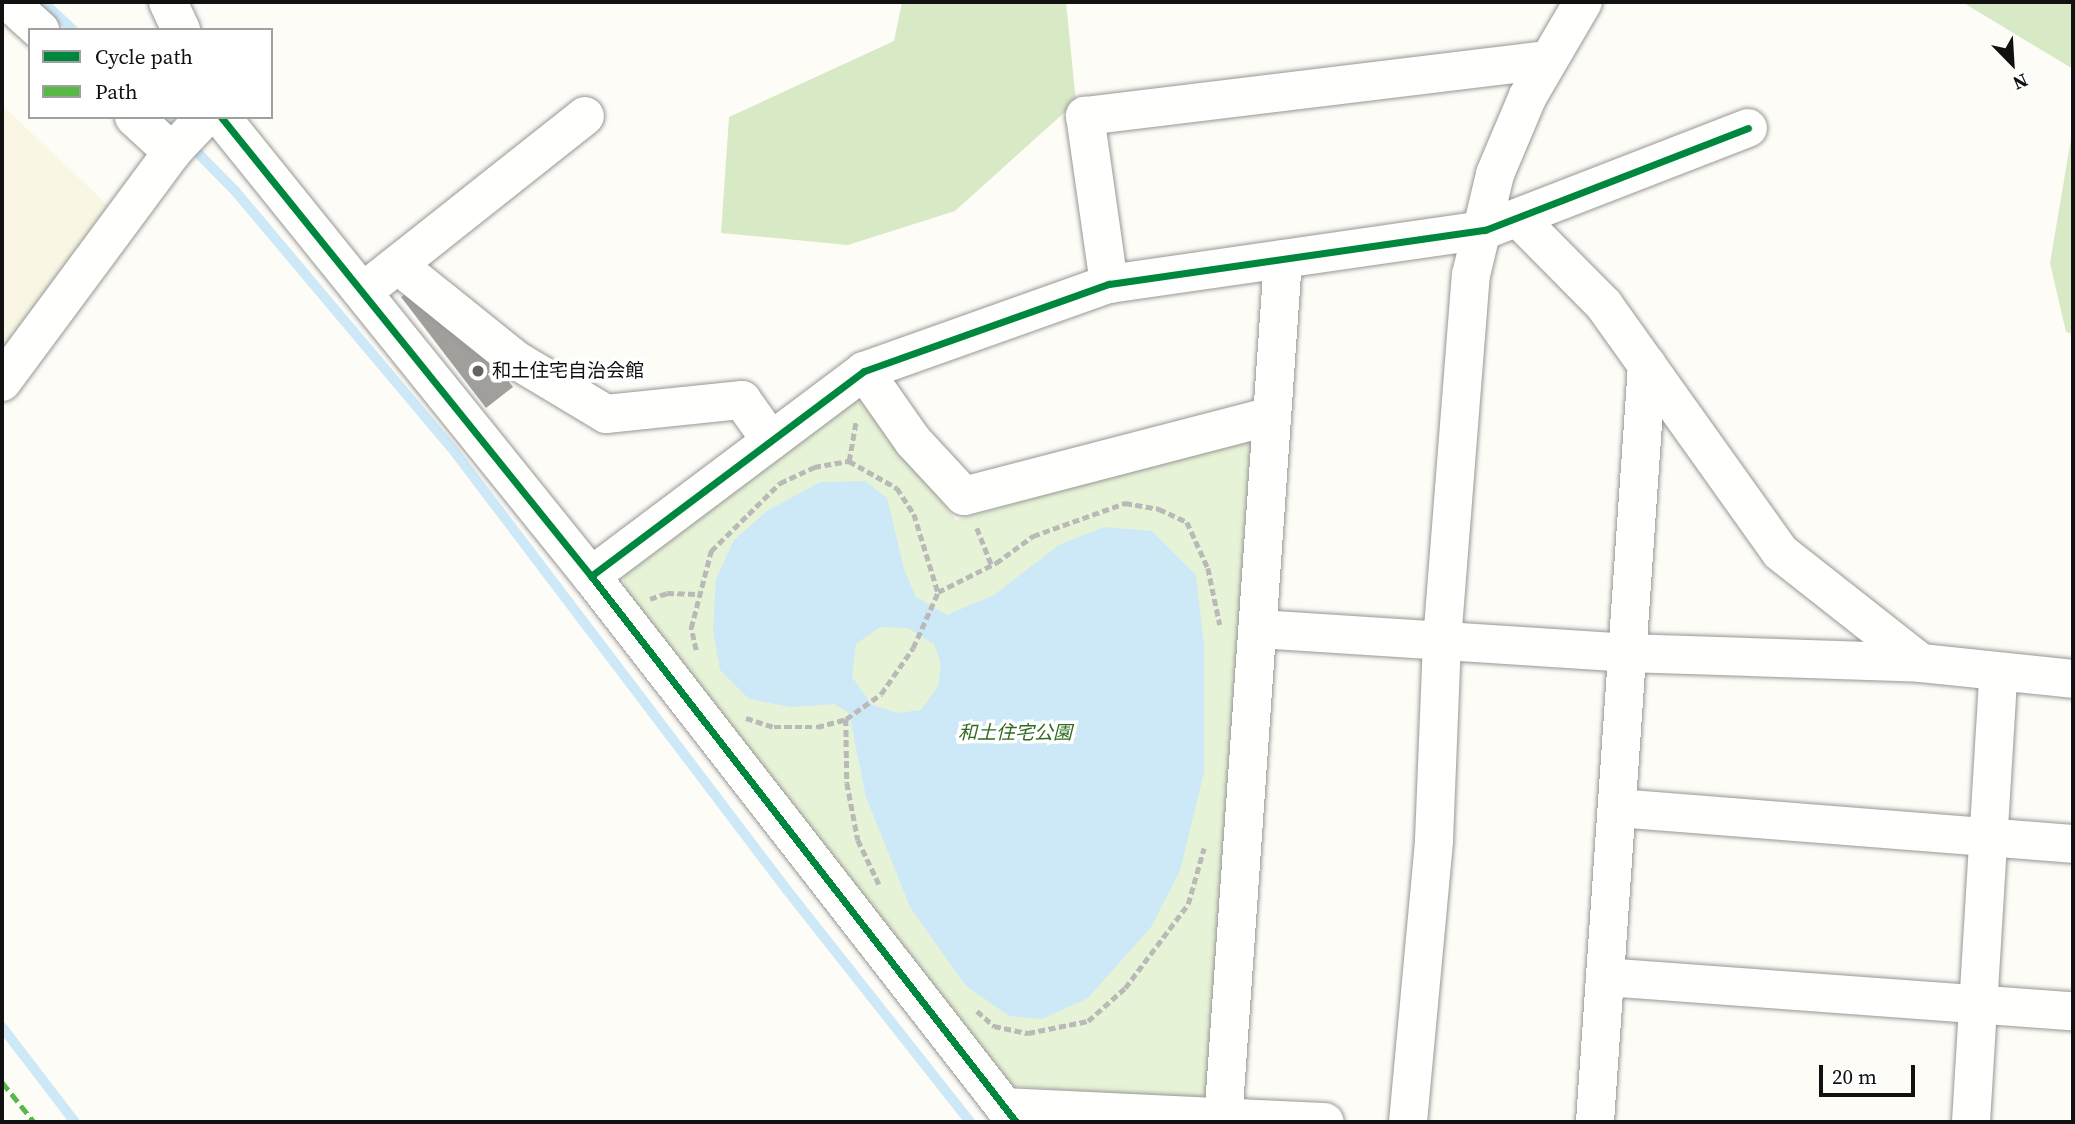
<!DOCTYPE html>
<meta charset="utf-8">
<style>
body{margin:0}
#map{position:relative;width:2075px;height:1124px;overflow:hidden;background:#fdfcf7;font-family:"Source Serif 4","Noto Sans JP",serif}
div>[style]{position:absolute}
[style*='--x']{left:calc(var(--x)*1px);top:calc(var(--y)*1px);width:calc(var(--w)*1px);rotate:calc(var(--a)*1deg)}
.farmland>*{inset:0;background:#f9f7e4}
.green>*{inset:0;background:#e7f3d7}
.forest>*{inset:0;background:#d8eac5}
.water>*{inset:0;background:#cde8f7}
.stream>*{height:10px;margin:-5px;padding:0 5px;transform-origin:5px;border-radius:5px;background:#cde8f7}
.building>*{inset:0;background:#a19f9c}
.path>*{height:4.5px;margin-top:-2.25px;transform-origin:0;background:repeating-linear-gradient(90deg,#b9b9b8 0 7px,transparent 0 10.5px)}
.roads{filter:drop-shadow(0 0 2px #979795) drop-shadow(0 0 2px #979795)}
.minor>*{height:38px;margin:-19px;padding:0 19px;transform-origin:19px;border-radius:19px;background:#fffffe}
.quiet>*{height:5px;margin-top:-2.5px;transform-origin:0;background:repeating-linear-gradient(90deg,#58b947 0 10px,transparent 0 15px)}
.cycleway>*{height:7px;margin:-3.5px;padding:0 3.5px;transform-origin:3.5px;border-radius:3.5px;background:#00873e}
.dots>*{width:19px;height:19px;translate:-50% -50%;box-sizing:border-box;border:4px solid #fff;border-radius:50%}
span{translate:-50% -50%;white-space:nowrap;text-align:center;line-height:1.15;-webkit-text-stroke:7px #fff;paint-order:stroke}
.poi-label{font-size:19px;color:#111}
.left{translate:0 -50%;text-align:left}
.park-label{font-size:19px;color:#2f6b1f;font-style:italic}
.frame{position:absolute;inset:0;border:4px solid #111;pointer-events:none}
.legend{position:absolute;left:28px;top:28px;width:245px;height:91px;box-sizing:border-box;background:#fff;border:2px solid #a0a0a0;margin:0;padding:9px 12px;list-style:none;font-size:21px;color:#111}
.legend li{display:flex;align-items:center;gap:14px;height:35px}
.legend b{width:35px;border:2px solid #a0a0a0}
.north{position:absolute;left:1977px;top:28px;width:70px;height:70px;-webkit-text-stroke:5px #fff;paint-order:stroke;rotate:156deg;font-size:19px;font-weight:700;line-height:28px;text-align:center;color:#111}
.north::after{content:'';display:block;margin:auto;width:24px;height:32px;background:#111;clip-path:polygon(50% 0,100% 100%,50% 72%,0 100%)}
.scale{position:absolute;left:1819px;top:1065px;width:96px;height:32px;box-sizing:border-box;border:4px solid #111;border-top:0;padding-left:9px;font-size:21px;line-height:24px;white-space:nowrap;color:#111;-webkit-text-stroke:5px #fff;paint-order:stroke}
</style>
<div id="map">
<div class="farmland">
<i style="clip-path:polygon(2px 105px,110px 207px,2px 352px)"></i>
</div>
<div class="green">
<i style="clip-path:polygon(852px 398px,866px 403px,956px 520px,1245px 438px,1257px 451px,1209px 1091px,1199px 1099px,1009px 1086px,626px 593px,623px 574px)"></i>
</div>
<div class="forest">
<i style="clip-path:polygon(902px 2px,1066px 2px,1076px 102px,955px 211px,848px 245px,721px 233px,729px 117px,894px 41px)"></i>
<i style="clip-path:polygon(1962px 2px,2073px 2px,2073px 69px)"></i>
<i style="clip-path:polygon(2073px 127px,2073px 334px,2066px 332px,2050px 263px)"></i>
</div>
<div class="water">
<i style="clip-path:polygon(evenodd,865px 481px,887px 498px,904px 569px,916px 597px,947px 615px,994px 595px,1059px 545px,1104px 527px,1152px 531px,1196px 575px,1204px 645px,1204px 772px,1180px 871px,1151px 927px,1088px 998px,1042px 1019px,1009px 1016px,965px 985px,910px 907px,866px 797px,849px 713px,834px 704px,791px 707px,749px 699px,720px 670px,713px 630px,716px 579px,734px 540px,767px 511px,820px 482px,865px 481px,880px 627px,908px 628px,934px 644px,941px 664px,938px 686px,921px 710px,898px 713px,872px 705px,852px 677px,856px 644px,880px 627px)"></i>
</div>
<div class="stream">
<i style="--x:43;--y:2;--w:41;--a:43"></i>
<i style="--x:164;--y:117;--w:22;--a:47"></i>
<i style="--x:189;--y:144;--w:67;--a:45.6"></i>
<i style="--x:236;--y:192;--w:334;--a:49.9"></i>
<i style="--x:451;--y:447;--w:556;--a:52.82"></i>
<i style="--x:787;--y:890;--w:295;--a:51.7"></i>
<i style="--x:2;--y:1027;--w:120;--a:52.5"></i>
</div>
<div class="building">
<i style="clip-path:polygon(413px 289px,485px 351px,513px 387px,486px 408px,401px 297px)"></i>
</div>
<div class="path">
<i style="--x:849;--y:461;--w:41;--a:-80.1"></i>
<i style="--x:977;--y:528;--w:41;--a:68.5"></i>
<i style="--x:650;--y:599;--w:18;--a:-19"></i>
<i style="--x:667;--y:593;--w:31;--a:2"></i>
<i style="--x:696;--y:650;--w:23;--a:-103"></i>
<i style="--x:691;--y:628;--w:80;--a:-75.4"></i>
<i style="--x:711;--y:551;--w:97;--a:-44.6"></i>
<i style="--x:780;--y:483;--w:38;--a:-25"></i>
<i style="--x:814;--y:467;--w:36;--a:-10"></i>
<i style="--x:849;--y:461;--w:55;--a:29.4"></i>
<i style="--x:897;--y:488;--w:31;--a:57"></i>
<i style="--x:914;--y:514;--w:82;--a:72.9"></i>
<i style="--x:938;--y:592;--w:65;--a:-26.6"></i>
<i style="--x:996;--y:563;--w:46;--a:-36.1"></i>
<i style="--x:1033;--y:536;--w:98;--a:-19.7"></i>
<i style="--x:1125;--y:503;--w:35;--a:10"></i>
<i style="--x:1159;--y:509;--w:31;--a:25"></i>
<i style="--x:1187;--y:522;--w:51;--a:65.5"></i>
<i style="--x:1208;--y:568;--w:58;--a:78.1"></i>
<i style="--x:746;--y:718;--w:29;--a:18"></i>
<i style="--x:774;--y:727;--w:43;--a:0"></i>
<i style="--x:817;--y:727;--w:30;--a:-15"></i>
<i style="--x:846;--y:719;--w:43;--a:-35.5"></i>
<i style="--x:881;--y:694;--w:56;--a:-55.2"></i>
<i style="--x:913;--y:648;--w:61;--a:-65.9"></i>
<i style="--x:846;--y:719;--w:64;--a:89.1"></i>
<i style="--x:847;--y:783;--w:58;--a:79.1"></i>
<i style="--x:858;--y:840;--w:49;--a:64.5"></i>
<i style="--x:977;--y:1011;--w:23;--a:41"></i>
<i style="--x:994;--y:1026;--w:35;--a:12"></i>
<i style="--x:1028;--y:1033;--w:61;--a:-11.3"></i>
<i style="--x:1088;--y:1021;--w:50;--a:-41.7"></i>
<i style="--x:1125;--y:988;--w:105;--a:-53.1"></i>
<i style="--x:1188;--y:904;--w:58;--a:-74.1"></i>
</div>
<div class="roads">
<div class="minor">
<i style="--x:9;--y:2;--w:42;--a:42.1"></i>
<i style="--x:168;--y:2;--w:31;--a:65"></i>
<i style="--x:134;--y:117;--w:52;--a:42.6"></i>
<i style="--x:221;--y:117;--w:590;--a:51.13"></i>
<i style="--x:591;--y:576;--w:692;--a:52.1"></i>
<i style="--x:1518;--y:218;--w:122;--a:45.3"></i>
<i style="--x:1604;--y:305;--w:303;--a:54.5"></i>
<i style="--x:1780;--y:552;--w:179;--a:38.2"></i>
<i style="--x:399;--y:266;--w:150;--a:38.8"></i>
<i style="--x:516;--y:360;--w:105;--a:31"></i>
<i style="--x:606;--y:414;--w:137;--a:-5.9"></i>
<i style="--x:742;--y:400;--w:50;--a:54.7"></i>
<i style="--x:378;--y:280;--w:264;--a:-38.4"></i>
<i style="--x:1109;--y:284;--w:170;--a:-98.1"></i>
<i style="--x:1085;--y:116;--w:466;--a:-6.9"></i>
<i style="--x:864;--y:371;--w:85;--a:55"></i>
<i style="--x:913;--y:441;--w:75;--a:47.2"></i>
<i style="--x:964;--y:496;--w:318;--a:-14.6"></i>
<i style="--x:2;--y:382;--w:286;--a:-53.5"></i>
<i style="--x:172;--y:152;--w:48;--a:-46.7"></i>
<i style="--x:591;--y:576;--w:341;--a:-36.9"></i>
<i style="--x:864;--y:371;--w:260;--a:-19.6"></i>
<i style="--x:1109;--y:284;--w:380;--a:-8.2"></i>
<i style="--x:1485;--y:230;--w:282;--a:-21.2"></i>
<i style="--x:1259;--y:629;--w:368;--a:3.7"></i>
<i style="--x:1626;--y:653;--w:295;--a:1.9"></i>
<i style="--x:1921;--y:663;--w:153;--a:6"></i>
<i style="--x:1617;--y:808;--w:457;--a:4.5"></i>
<i style="--x:1605;--y:977;--w:469;--a:4.2"></i>
<i style="--x:1006;--y:1107;--w:319;--a:2.7"></i>
<i style="--x:1223;--y:1122;--w:865;--a:-86.02"></i>
<i style="--x:1408;--y:1122;--w:283;--a:-84.7"></i>
<i style="--x:1434;--y:840;--w:199;--a:-87.7"></i>
<i style="--x:1442;--y:641;--w:367;--a:-85.5"></i>
<i style="--x:1471;--y:275;--w:104;--a:-76.6"></i>
<i style="--x:1495;--y:174;--w:85;--a:-67.1"></i>
<i style="--x:1528;--y:96;--w:109;--a:-59.7"></i>
<i style="--x:1595;--y:1122;--w:759;--a:-86.07"></i>
<i style="--x:1971;--y:1122;--w:448;--a:-86.5"></i>
</div>
</div>
<div class="quiet">
<i style="--x:2;--y:1082;--w:51;--a:51.3"></i>
</div>
<div class="cycleway">
<i style="--x:221;--y:117;--w:590;--a:51.13"></i>
<i style="--x:591;--y:576;--w:692;--a:52.1"></i>
<i style="--x:591;--y:576;--w:341;--a:-36.9"></i>
<i style="--x:864;--y:371;--w:260;--a:-19.6"></i>
<i style="--x:1109;--y:284;--w:380;--a:-8.2"></i>
<i style="--x:1485;--y:230;--w:282;--a:-21.2"></i>
</div>
<div class="dots">
<i style="left:478px;top:371px;background:#646362"></i>
</div>
<div class="poi-label">
<span class="left" style="left:492px;top:371px">和土住宅自治会館</span>
</div>
<div class="park-label">
<span style="left:1015px;top:733px">和土住宅公園</span>
</div>
<div class="frame"></div>
<ul class="legend">
<li><b style="height:9px;background:#00873e"></b>Cycle path</li>
<li><b style="height:9px;background:#58b947"></b>Path</li>
</ul>
<div class="north">N</div>
<div class="scale">20 m</div>
</div>
